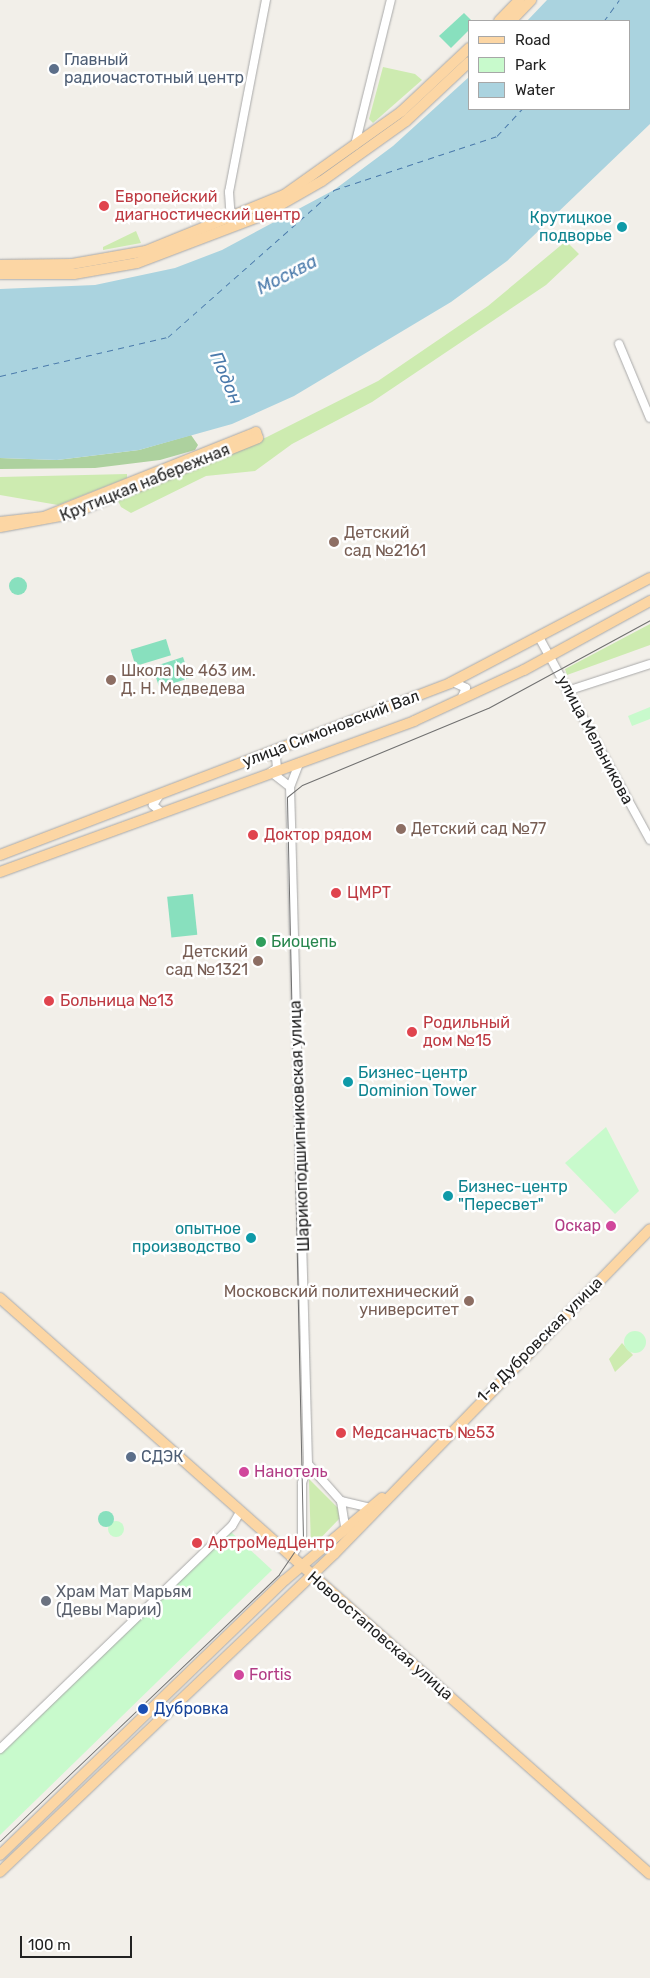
<!DOCTYPE html>
<meta charset="utf-8">
<style>
body{margin:0}
#map{position:relative;width:650px;height:1978px;overflow:hidden;background:#f2efe9;font-family:Rubik,sans-serif}
div>[style]{position:absolute}
[style*='--x']{left:calc(var(--x)*1px);top:calc(var(--y)*1px);width:calc(var(--w)*1px);rotate:calc(var(--a)*1deg)}
.grass>*{inset:0;background:#cdebb0}
.forest>*{inset:0;background:#add19e}
.park>*{inset:0;background:#c8facc}
.round{border-radius:50%}
.pitch>*{inset:0;background:#88e0be;transform-origin:0 0}
.water>*{inset:0;background:#aad3df}
.ferry>*{height:1px;margin-top:-0.5px;transform-origin:0;background:repeating-linear-gradient(90deg,#4a7aab 0 6px,transparent 0 11px)}
.roads{filter:drop-shadow(0 0 1px #a9a9a9) drop-shadow(0 0 1px #a9a9a9)}
.minor>*{height:8px;margin:-4px;padding:0 4px;transform-origin:4px;border-radius:4px;background:#fff}
.major>*{height:10px;margin:-5px;padding:0 5px;transform-origin:5px;border-radius:5px;background:#fcd6a4}
.tram>*{height:1px;margin:-0.5px;padding:0 0.5px;transform-origin:0.5px;border-radius:0.5px;background:#707070}
.dots>*{width:14px;height:14px;translate:-50% -50%;box-sizing:border-box;border:2px solid #fff;border-radius:50%}
span{translate:-50% -50%;white-space:nowrap;text-align:center;line-height:1.15;-webkit-text-stroke:5px #fff;paint-order:stroke}
.service-label{font-size:16px;color:#4e5e75}
.left{translate:0 -50%;text-align:left}
.health-label{font-size:16px;color:#be3a42}
.culture-label{font-size:16px;color:#0d838f}
.right{translate:-100% -50%;text-align:right}
.street-label{font-size:16px;color:#222}
.education-label{font-size:16px;color:#785e54}
.leisure-label{font-size:16px;color:#27864d}
.hotel-label{font-size:16px;color:#b23c85}
.worship-label{font-size:16px;color:#5b616d}
.transit-label{font-size:16px;color:#164399}
.water-label{font-size:18px;color:#4a7aab;font-style:italic}
.legend{position:absolute;left:468px;top:20px;width:162px;height:90px;box-sizing:border-box;background:#fff;border:1px solid #a7a7a7;margin:0;padding:6px 9px;list-style:none;font-size:15px;color:#222}
.legend li{display:flex;align-items:center;gap:10px;height:25px}
.legend b{width:25px;border:1px solid #a7a7a7}
.scale{position:absolute;left:20px;top:1936px;width:112px;height:22px;box-sizing:border-box;border:2px solid #222;border-top:0;padding-left:6px;font-size:15px;line-height:18px;white-space:nowrap;color:#222;-webkit-text-stroke:4px #fff;paint-order:stroke}
</style>
<div id="map">
<div class="grass">
<i style="clip-path:polygon(383px 67px,415px 74px,422px 80px,373px 123px,369px 119px)"></i>
<i style="clip-path:polygon(136px 231px,141px 243px,103px 250px,103px 247px)"></i>
<i style="clip-path:polygon(566px 241px,579px 254px,546px 285px,372px 402px,292px 444px,255px 471px,206px 476px,131px 513px,121px 507px,117px 499px,267px 437px,378px 381px,488px 306px)"></i>
<i style="clip-path:polygon(127px 474px,127px 478px,58px 505px,0 495px,0 477px)"></i>
<i style="clip-path:polygon(650px 624px,650px 645px,567px 675px,565px 669px)"></i>
<i style="clip-path:polygon(622px 1343px,633px 1355px,615px 1372px,609px 1359px)"></i>
<i style="clip-path:polygon(309px 1479px,338px 1508px,340px 1518px,311px 1548px)"></i>
</div>
<div class="forest">
<i style="clip-path:polygon(191px 435px,198px 445px,195px 450px,160px 460px,95px 468px,0 469px,0 458px,57px 460px,139px 450px)"></i>
</div>
<div class="park">
<i style="clip-path:polygon(650px 707px,650px 719px,632px 726px,628px 716px)"></i>
<i style="clip-path:polygon(606px 1127px,639px 1191px,615px 1214px,565px 1163px)"></i>
<i class="round" style="left:624px;top:1331px;width:22px;height:22px"></i>
<i class="round" style="left:108px;top:1521px;width:16px;height:16px"></i>
<i style="clip-path:polygon(231px 1532px,272px 1570px,0 1835px,0 1751px)"></i>
</div>
<div class="pitch">
<i style="clip-path:polygon(464px 13px,472px 21px,469px 30px,451px 48px,439px 36px)"></i>
<i class="round" style="left:9px;top:577px;width:18px;height:18px"></i>
<i style="left:166px;top:639px;width:17px;height:37px;rotate:73deg"></i>
<i style="left:183px;top:657px;width:22px;height:32px;rotate:72deg"></i>
<i style="left:193px;top:894px;width:41px;height:26px;rotate:84deg"></i>
<i class="round" style="left:98px;top:1511px;width:16px;height:16px"></i>
</div>
<div class="water">
<i style="clip-path:polygon(547px 0,650px 0,650px 124px,507px 261px,451px 302px,294px 396px,232px 424px,139px 450px,57px 460px,0 458px,0 289px,95px 285px,175px 268px,222px 250px,334px 190px,393px 146px,469px 77px,469px 109px,629px 109px,629px 21px,527px 21px)"></i>
</div>
<div class="ferry">
<i style="--x:604;--y:21;--w:26;--a:-54"></i>
<i style="--x:0;--y:376;--w:172;--a:-13.1"></i>
<i style="--x:168;--y:337;--w:222;--a:-41.5"></i>
<i style="--x:334;--y:190;--w:172;--a:-18.3"></i>
<i style="--x:497;--y:136;--w:37;--a:-47"></i>
</div>
<div class="roads">
<div class="minor">
<i style="--x:355;--y:145;--w:149;--a:-76.1"></i>
<i style="--x:231;--y:221;--w:29;--a:-94"></i>
<i style="--x:229;--y:192;--w:196;--a:-79.1"></i>
<i style="--x:619;--y:344;--w:80;--a:67.3"></i>
<i style="--x:540;--y:639;--w:229;--a:61.3"></i>
<i style="--x:453;--y:682;--w:14;--a:25"></i>
<i style="--x:466;--y:688;--w:12;--a:114"></i>
<i style="--x:567;--y:691;--w:87;--a:-18"></i>
<i style="--x:265;--y:755;--w:11;--a:10"></i>
<i style="--x:276;--y:757;--w:11;--a:85"></i>
<i style="--x:277;--y:768;--w:7;--a:146"></i>
<i style="--x:271;--y:772;--w:24;--a:38"></i>
<i style="--x:159;--y:796;--w:11;--a:124"></i>
<i style="--x:153;--y:805;--w:12;--a:42"></i>
<i style="--x:308;--y:1464;--w:50;--a:48.3"></i>
<i style="--x:341;--y:1501;--w:25;--a:81"></i>
<i style="--x:341;--y:1501;--w:27;--a:13"></i>
<i style="--x:291;--y:1558;--w:22;--a:-60"></i>
<i style="--x:302;--y:1539;--w:56;--a:-90"></i>
<i style="--x:302;--y:1483;--w:20;--a:-72"></i>
<i style="--x:308;--y:1464;--w:677;--a:-91.52"></i>
<i style="--x:290;--y:787;--w:26;--a:-69"></i>
<i style="--x:0;--y:1749;--w:322;--a:-43.9"></i>
<i style="--x:232;--y:1526;--w:16;--a:-60"></i>
</div>
<div class="major">
<i style="--x:499;--y:21;--w:29;--a:-46"></i>
<i style="--x:511;--y:21;--w:29;--a:-46"></i>
<i style="--x:0;--y:265;--w:72;--a:-0.8"></i>
<i style="--x:72;--y:264;--w:75;--a:-10"></i>
<i style="--x:146;--y:251;--w:149;--a:-22.1"></i>
<i style="--x:284;--y:195;--w:145;--a:-35.4"></i>
<i style="--x:402;--y:111;--w:92;--a:-43.2"></i>
<i style="--x:0;--y:274;--w:74;--a:0"></i>
<i style="--x:74;--y:274;--w:64;--a:-9.9"></i>
<i style="--x:137;--y:263;--w:133;--a:-20.8"></i>
<i style="--x:261;--y:216;--w:70;--a:-29.8"></i>
<i style="--x:322;--y:181;--w:103;--a:-35.5"></i>
<i style="--x:406;--y:121;--w:86;--a:-43.1"></i>
<i style="--x:0;--y:522;--w:44;--a:-6.5"></i>
<i style="--x:44;--y:517;--w:228;--a:-21.8"></i>
<i style="--x:256;--y:432;--w:6;--a:72"></i>
<i style="--x:258;--y:438;--w:202;--a:157.9"></i>
<i style="--x:71;--y:514;--w:72;--a:169.6"></i>
<i style="--x:0;--y:855;--w:482;--a:-20.9"></i>
<i style="--x:450;--y:683;--w:226;--a:-27.7"></i>
<i style="--x:0;--y:872;--w:441;--a:-20"></i>
<i style="--x:414;--y:721;--w:121;--a:-24.9"></i>
<i style="--x:524;--y:670;--w:144;--a:-28.7"></i>
<i style="--x:0;--y:1298;--w:868;--a:41.55"></i>
<i style="--x:0;--y:1855;--w:396;--a:-44"></i>
<i style="--x:285;--y:1580;--w:127;--a:-40.2"></i>
<i style="--x:0;--y:1872;--w:461;--a:-43.6"></i>
<i style="--x:334;--y:1554;--w:453;--a:-45.8"></i>
</div>
</div>
<div class="tram">
<i style="--x:0;--y:1841;--w:386;--a:-43.7"></i>
<i style="--x:279;--y:1574;--w:42;--a:-55.6"></i>
<i style="--x:303;--y:1539;--w:742;--a:-91.24"></i>
<i style="--x:287;--y:797;--w:19;--a:-39"></i>
<i style="--x:302;--y:785;--w:201;--a:-22.5"></i>
<i style="--x:488;--y:708;--w:184;--a:-28.5"></i>
</div>
<div class="dots">
<i style="left:54px;top:69px;background:#5c6f8a"></i>
<i style="left:104px;top:206px;background:#e0444e"></i>
<i style="left:622px;top:227px;background:#0f9aa8"></i>
<i style="left:334px;top:542px;background:#8d6e63"></i>
<i style="left:111px;top:680px;background:#8d6e63"></i>
<i style="left:401px;top:829px;background:#8d6e63"></i>
<i style="left:253px;top:835px;background:#e0444e"></i>
<i style="left:336px;top:893px;background:#e0444e"></i>
<i style="left:261px;top:942px;background:#2e9e5b"></i>
<i style="left:258px;top:961px;background:#8d6e63"></i>
<i style="left:49px;top:1001px;background:#e0444e"></i>
<i style="left:412px;top:1032px;background:#e0444e"></i>
<i style="left:348px;top:1082px;background:#0f9aa8"></i>
<i style="left:448px;top:1196px;background:#0f9aa8"></i>
<i style="left:611px;top:1226px;background:#d1479c"></i>
<i style="left:251px;top:1238px;background:#0f9aa8"></i>
<i style="left:469px;top:1301px;background:#8d6e63"></i>
<i style="left:341px;top:1433px;background:#e0444e"></i>
<i style="left:131px;top:1457px;background:#5c6f8a"></i>
<i style="left:244px;top:1472px;background:#d1479c"></i>
<i style="left:197px;top:1543px;background:#e0444e"></i>
<i style="left:46px;top:1601px;background:#6b7280"></i>
<i style="left:239px;top:1675px;background:#d1479c"></i>
<i style="left:143px;top:1709px;background:#1a4fb4"></i>
</div>
<div class="service-label">
<span class="left" style="left:64px;top:69px">Главный<br>радиочастотный центр</span>
<span class="left" style="left:141px;top:1457px">СДЭК</span>
</div>
<div class="health-label">
<span class="left" style="left:115px;top:206px">Европейский<br>диагностический центр</span>
<span class="left" style="left:264px;top:835px">Доктор рядом</span>
<span class="left" style="left:347px;top:893px">ЦМРТ</span>
<span class="left" style="left:60px;top:1001px">Больница №13</span>
<span class="left" style="left:423px;top:1032px">Родильный<br>дом №15</span>
<span class="left" style="left:352px;top:1433px">Медсанчасть №53</span>
<span class="left" style="left:208px;top:1543px">АртроМедЦентр</span>
</div>
<div class="culture-label">
<span class="right" style="left:612px;top:227px">Крутицкое<br>подворье</span>
<span class="left" style="left:358px;top:1082px">Бизнес-центр<br>Dominion Tower</span>
<span class="left" style="left:458px;top:1196px">Бизнес-центр<br>"Пересвет"</span>
<span class="right" style="left:241px;top:1238px">опытное<br>производство</span>
</div>
<div class="street-label">
<span style="left:145px;top:483px;rotate:-22deg">Крутицкая набережная</span>
<span style="left:331px;top:729px;rotate:-21deg">улица Симоновский Вал</span>
<span style="left:595px;top:740px;rotate:62deg">улица Мельникова</span>
<span style="left:300px;top:1126px;rotate:-92deg">Шарикоподшипниковская улица</span>
<span style="left:540px;top:1340px;rotate:-45deg">1-я Дубровская улица</span>
<span style="left:380px;top:1636px;rotate:41deg">Новоостаповская улица</span>
</div>
<div class="education-label">
<span class="left" style="left:344px;top:542px">Детский<br>сад №2161</span>
<span class="left" style="left:121px;top:680px">Школа № 463 им.<br>Д. Н. Медведева</span>
<span class="left" style="left:411px;top:829px">Детский сад №77</span>
<span class="right" style="left:248px;top:961px">Детский<br>сад №1321</span>
<span class="right" style="left:459px;top:1301px">Московский политехнический<br>университет</span>
</div>
<div class="leisure-label">
<span class="left" style="left:271px;top:942px">Биоцепь</span>
</div>
<div class="hotel-label">
<span class="right" style="left:601px;top:1226px">Оскар</span>
<span class="left" style="left:254px;top:1472px">Нанотель</span>
<span class="left" style="left:249px;top:1675px">Fortis</span>
</div>
<div class="worship-label">
<span class="left" style="left:56px;top:1601px">Храм Мат Марьям<br>(Девы Марии)</span>
</div>
<div class="transit-label">
<span class="left" style="left:154px;top:1709px">Дубровка</span>
</div>
<div class="water-label">
<span style="left:287px;top:275px;rotate:-27deg">Москва</span>
<span style="left:226px;top:378px;rotate:67deg">Подон</span>
</div>
<ul class="legend">
<li><b style="height:6px;background:#fcd6a4"></b>Road</li>
<li><b style="height:14px;background:#c8facc"></b>Park</li>
<li><b style="height:14px;background:#aad3df"></b>Water</li>
</ul>
<div class="scale">100 m</div>
</div>
